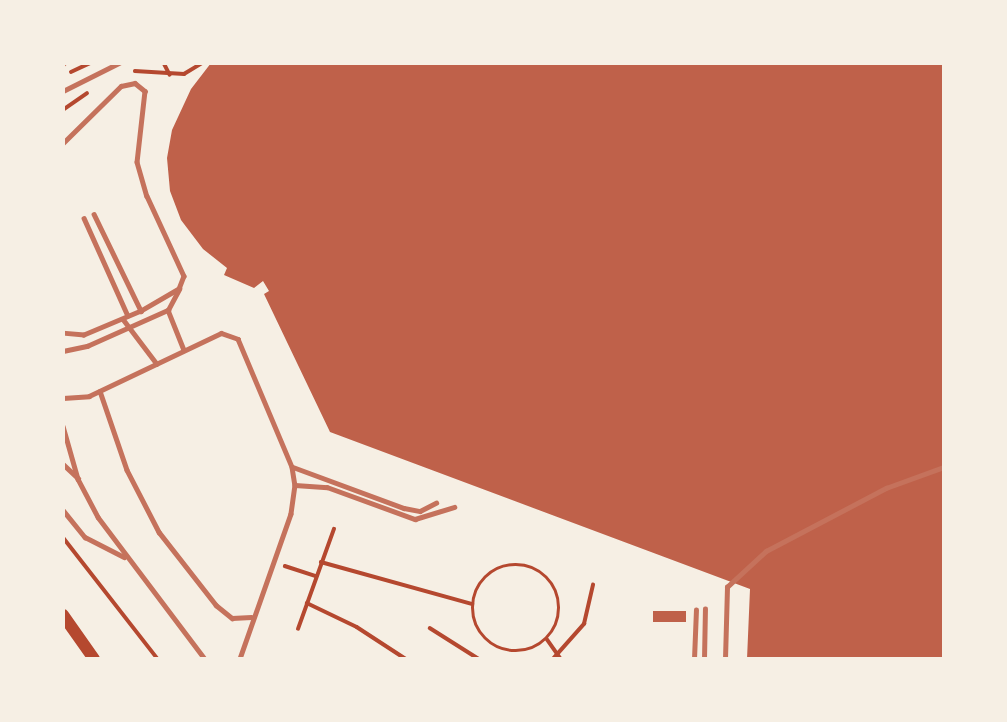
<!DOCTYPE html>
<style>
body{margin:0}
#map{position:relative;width:1007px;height:722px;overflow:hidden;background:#f6efe4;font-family:Overpass,sans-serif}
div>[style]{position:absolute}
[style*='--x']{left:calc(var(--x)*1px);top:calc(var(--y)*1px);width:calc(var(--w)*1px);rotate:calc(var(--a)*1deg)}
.building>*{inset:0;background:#bf614a;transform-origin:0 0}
.path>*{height:3.5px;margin:-1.75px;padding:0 1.75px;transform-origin:1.75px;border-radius:1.75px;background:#b5482f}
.path>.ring{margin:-1.75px;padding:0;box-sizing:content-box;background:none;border:3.5px solid #b5482f;border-radius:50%}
.service>*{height:4.5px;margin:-2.25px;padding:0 2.25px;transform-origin:2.25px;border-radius:2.25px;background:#c5725c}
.secondary>*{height:12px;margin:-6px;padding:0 6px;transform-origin:6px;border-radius:6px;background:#b5482f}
span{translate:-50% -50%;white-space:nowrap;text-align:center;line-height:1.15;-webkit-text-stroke:7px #f6efe4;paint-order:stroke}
.frame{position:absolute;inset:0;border:65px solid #f6efe4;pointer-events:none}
</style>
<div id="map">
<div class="building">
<i style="clip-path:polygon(211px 63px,944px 63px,944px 659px,747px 659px,750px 589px,330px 432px,264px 294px,269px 291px,263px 281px,254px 288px,224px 275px,227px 268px,203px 249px,181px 220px,170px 191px,167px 158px,172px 130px,191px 89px)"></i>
<i style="left:653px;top:611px;width:33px;height:11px"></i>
</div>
<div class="path">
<i style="--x:164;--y:63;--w:13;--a:63"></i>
<i style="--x:135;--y:71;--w:49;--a:3.5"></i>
<i style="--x:184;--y:74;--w:21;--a:-31"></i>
<i style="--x:71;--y:72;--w:21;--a:-25"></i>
<i style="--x:63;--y:110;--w:29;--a:-35"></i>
<i style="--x:63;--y:537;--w:155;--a:52.1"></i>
<i style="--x:321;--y:562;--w:157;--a:15.5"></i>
<i class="ring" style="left:473px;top:565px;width:82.5px;height:82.5px"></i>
<i style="--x:285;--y:566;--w:33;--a:18"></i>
<i style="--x:307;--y:603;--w:55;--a:25.6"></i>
<i style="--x:357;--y:627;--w:59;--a:33.1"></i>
<i style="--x:430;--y:628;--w:58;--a:32.3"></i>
<i style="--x:298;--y:629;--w:106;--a:-70.2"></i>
<i style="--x:547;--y:639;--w:24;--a:55"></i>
<i style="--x:553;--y:659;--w:47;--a:-48.5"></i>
<i style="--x:584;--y:624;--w:40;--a:-77"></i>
</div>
<div class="service">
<i style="--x:63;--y:64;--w:1;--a:-45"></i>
<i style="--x:63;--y:91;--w:63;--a:-26.6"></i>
<i style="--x:63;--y:143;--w:81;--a:-44.5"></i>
<i style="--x:121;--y:86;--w:14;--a:-12"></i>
<i style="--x:135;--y:83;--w:13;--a:39"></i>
<i style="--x:145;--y:91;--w:71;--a:96.4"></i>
<i style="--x:137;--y:162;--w:35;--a:74"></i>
<i style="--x:147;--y:196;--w:88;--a:65.2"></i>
<i style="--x:184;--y:276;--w:14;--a:111"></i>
<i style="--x:179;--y:289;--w:44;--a:149.9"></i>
<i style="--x:141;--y:311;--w:62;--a:157.2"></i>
<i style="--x:84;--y:335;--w:21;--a:-175"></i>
<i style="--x:94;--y:214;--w:108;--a:64.1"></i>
<i style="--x:84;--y:218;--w:107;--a:65.8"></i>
<i style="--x:168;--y:310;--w:43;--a:68.2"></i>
<i style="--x:123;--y:319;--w:56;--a:52.9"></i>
<i style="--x:63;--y:351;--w:25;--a:-12"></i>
<i style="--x:87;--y:346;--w:89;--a:-24"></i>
<i style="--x:168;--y:310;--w:24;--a:-62"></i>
<i style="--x:100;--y:391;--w:83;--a:71.1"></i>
<i style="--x:127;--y:470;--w:70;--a:62.7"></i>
<i style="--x:159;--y:532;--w:93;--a:52"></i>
<i style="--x:216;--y:605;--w:21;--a:39"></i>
<i style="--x:232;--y:618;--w:19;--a:-3"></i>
<i style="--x:63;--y:398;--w:26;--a:-4"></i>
<i style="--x:89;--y:396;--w:146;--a:-25.5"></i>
<i style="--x:221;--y:333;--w:18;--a:19"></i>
<i style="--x:238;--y:339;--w:139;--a:67.1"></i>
<i style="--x:292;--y:467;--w:18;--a:81"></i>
<i style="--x:295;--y:485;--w:29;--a:98"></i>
<i style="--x:291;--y:514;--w:154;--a:109.4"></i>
<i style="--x:63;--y:426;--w:55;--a:74.2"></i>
<i style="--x:78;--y:479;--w:43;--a:62.2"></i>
<i style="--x:98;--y:517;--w:178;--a:53"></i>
<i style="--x:63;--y:464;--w:21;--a:43"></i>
<i style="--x:293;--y:467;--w:118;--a:20.3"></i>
<i style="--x:404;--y:508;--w:16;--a:11"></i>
<i style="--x:420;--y:511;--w:18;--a:-27"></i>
<i style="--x:295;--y:485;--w:32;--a:4"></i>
<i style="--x:327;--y:487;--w:94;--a:20"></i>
<i style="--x:415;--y:519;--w:41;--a:-17.1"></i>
<i style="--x:63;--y:510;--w:35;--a:51"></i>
<i style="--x:85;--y:537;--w:44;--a:27.1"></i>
<i style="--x:694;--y:659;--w:49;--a:-87.7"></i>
<i style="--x:704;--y:659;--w:50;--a:-88.9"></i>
<i style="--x:725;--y:659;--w:72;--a:-88.4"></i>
<i style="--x:727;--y:587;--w:53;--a:-42.7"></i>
<i style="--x:766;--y:551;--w:136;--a:-27.7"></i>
<i style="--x:886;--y:488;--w:62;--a:-19.9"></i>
</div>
<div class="secondary">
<i style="--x:63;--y:615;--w:54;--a:54.8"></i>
</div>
<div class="frame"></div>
</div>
